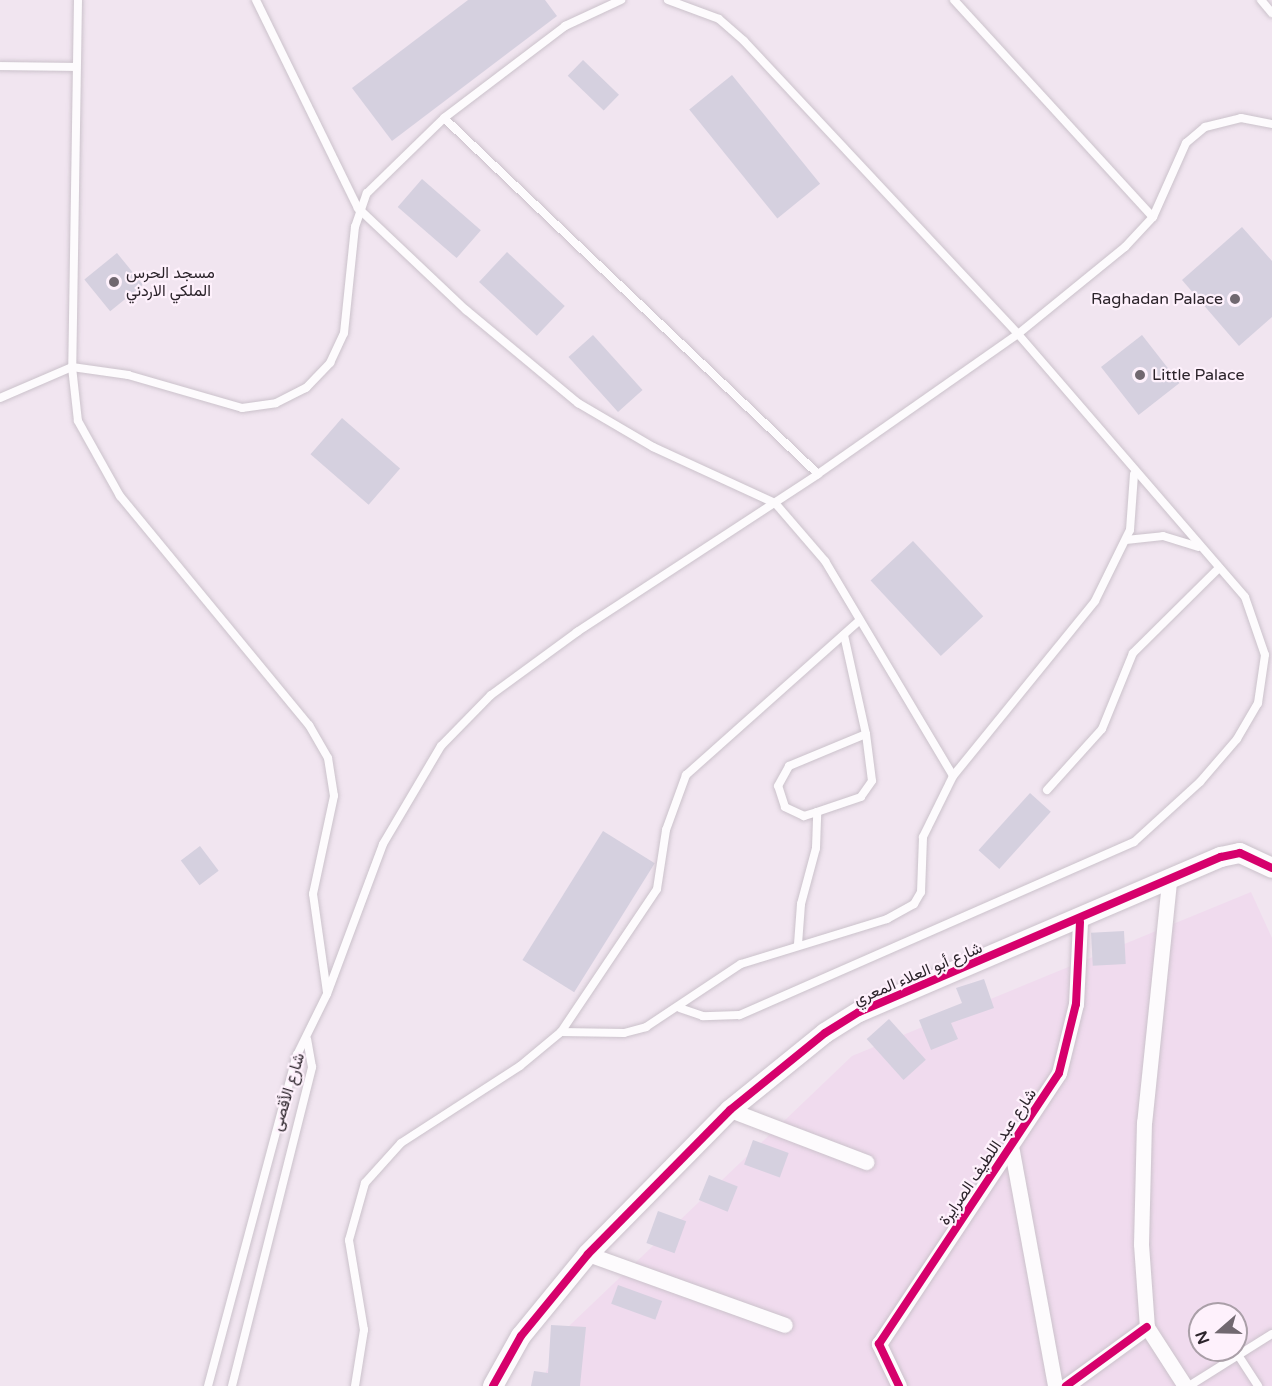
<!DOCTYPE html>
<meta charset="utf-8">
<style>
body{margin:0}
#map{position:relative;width:1272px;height:1386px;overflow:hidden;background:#f1e5f0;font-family:"Varela Round",Vazirmatn,sans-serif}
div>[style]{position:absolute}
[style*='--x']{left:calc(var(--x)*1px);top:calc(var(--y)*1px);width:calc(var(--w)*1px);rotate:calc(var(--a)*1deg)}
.built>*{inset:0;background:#f0dbee}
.building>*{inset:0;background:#d5d0df;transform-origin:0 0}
.roads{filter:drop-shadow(0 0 2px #cbc2cb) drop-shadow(0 0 2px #cbc2cb)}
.service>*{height:8px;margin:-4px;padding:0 4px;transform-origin:4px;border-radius:4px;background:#fdfbfd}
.minor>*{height:15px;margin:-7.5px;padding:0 7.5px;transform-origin:7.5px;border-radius:7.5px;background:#fdfbfd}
.tertiary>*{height:20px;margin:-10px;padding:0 10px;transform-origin:10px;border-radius:10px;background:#fdfbfd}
.cycleway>*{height:8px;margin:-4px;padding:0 4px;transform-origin:4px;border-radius:4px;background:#d6006c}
.dots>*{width:16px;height:16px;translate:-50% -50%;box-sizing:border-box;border:3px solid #fef1fc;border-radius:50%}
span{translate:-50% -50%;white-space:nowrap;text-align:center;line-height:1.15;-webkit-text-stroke:4.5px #fef1fc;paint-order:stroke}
.poi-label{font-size:16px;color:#2c242b}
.left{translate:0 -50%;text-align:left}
.right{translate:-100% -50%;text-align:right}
.street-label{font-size:16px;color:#2c242b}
.north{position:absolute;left:1188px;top:1302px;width:60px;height:60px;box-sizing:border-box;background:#fef1fc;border:2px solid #aa9fa8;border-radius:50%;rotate:250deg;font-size:16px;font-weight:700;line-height:24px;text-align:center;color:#2c242b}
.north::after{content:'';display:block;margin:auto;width:21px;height:27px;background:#716870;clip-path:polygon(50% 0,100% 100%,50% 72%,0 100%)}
</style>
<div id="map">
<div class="built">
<i style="clip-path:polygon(evenodd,1251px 892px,1272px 938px,1272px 1386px,539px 1386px,568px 1327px,852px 1056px,1251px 892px,1200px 1314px,1236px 1314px,1236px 1350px,1200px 1350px,1200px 1314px)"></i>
</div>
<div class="building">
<i style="clip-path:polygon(468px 0,545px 0,557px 16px,392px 141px,352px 88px)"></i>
<i style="left:583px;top:60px;width:50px;height:22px;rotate:44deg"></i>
<i style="left:732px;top:75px;width:140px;height:55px;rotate:51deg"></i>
<i style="left:422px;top:179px;width:78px;height:37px;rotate:41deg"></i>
<i style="clip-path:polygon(1242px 227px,1272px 261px,1272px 317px,1239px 346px,1182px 280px)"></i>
<i style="left:507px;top:252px;width:79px;height:41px;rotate:43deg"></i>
<i style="left:117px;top:253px;width:41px;height:42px;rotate:51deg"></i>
<i style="left:593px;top:335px;width:74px;height:33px;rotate:48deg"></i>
<i style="left:1142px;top:335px;width:61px;height:52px;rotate:52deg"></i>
<i style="left:342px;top:418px;width:77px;height:48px;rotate:41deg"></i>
<i style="left:913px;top:541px;width:103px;height:58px;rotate:47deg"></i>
<i style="left:1030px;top:793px;width:28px;height:77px;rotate:42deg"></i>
<i style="left:603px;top:831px;width:61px;height:152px;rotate:32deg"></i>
<i style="left:200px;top:846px;width:31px;height:24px;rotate:53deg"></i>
<i style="left:1124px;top:931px;width:33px;height:33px;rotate:87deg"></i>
<i style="clip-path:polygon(984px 979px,994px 1008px,951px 1023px,958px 1039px,931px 1050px,919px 1020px,962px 1003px,956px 988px)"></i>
<i style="left:889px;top:1019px;width:55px;height:30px;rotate:48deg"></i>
<i style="left:753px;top:1140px;width:38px;height:26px;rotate:20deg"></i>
<i style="left:709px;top:1175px;width:31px;height:27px;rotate:22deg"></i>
<i style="left:658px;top:1211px;width:30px;height:34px;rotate:20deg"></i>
<i style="left:618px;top:1285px;width:47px;height:20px;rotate:20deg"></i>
<i style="clip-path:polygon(551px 1325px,586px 1327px,580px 1386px,531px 1386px,534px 1371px,548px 1373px)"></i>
</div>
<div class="roads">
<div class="service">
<i style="--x:78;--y:0;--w:367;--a:90.9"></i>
<i style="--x:72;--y:367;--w:54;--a:83.7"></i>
<i style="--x:78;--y:421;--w:86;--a:60.8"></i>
<i style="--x:120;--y:496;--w:297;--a:50.5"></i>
<i style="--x:309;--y:725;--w:38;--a:60"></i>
<i style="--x:328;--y:758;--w:38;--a:81"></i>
<i style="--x:334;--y:796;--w:100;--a:102.1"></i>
<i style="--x:313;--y:894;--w:99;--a:81.9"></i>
<i style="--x:256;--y:0;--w:232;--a:63.9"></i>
<i style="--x:358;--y:208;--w:149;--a:43.4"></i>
<i style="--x:466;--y:310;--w:146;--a:39.7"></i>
<i style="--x:578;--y:403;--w:87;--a:30.4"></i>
<i style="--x:653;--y:447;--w:134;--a:24.7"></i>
<i style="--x:775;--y:503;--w:77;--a:49.2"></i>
<i style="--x:825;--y:561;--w:250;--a:59.2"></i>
<i style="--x:668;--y:0;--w:54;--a:20.4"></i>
<i style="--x:719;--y:19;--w:33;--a:41"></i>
<i style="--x:744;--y:41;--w:401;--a:46.9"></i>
<i style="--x:1018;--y:334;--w:347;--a:49.2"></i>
<i style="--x:1245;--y:597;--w:61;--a:71"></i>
<i style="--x:1265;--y:655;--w:49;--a:98.3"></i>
<i style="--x:1258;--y:703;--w:42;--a:120.3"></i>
<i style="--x:1237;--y:739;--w:57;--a:130.7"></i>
<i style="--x:1200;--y:782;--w:89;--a:137.7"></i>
<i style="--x:1134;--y:842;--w:431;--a:156.3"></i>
<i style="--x:739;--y:1015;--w:36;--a:178"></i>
<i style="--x:703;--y:1016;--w:24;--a:-161"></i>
<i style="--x:954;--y:0;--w:294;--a:47.5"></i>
<i style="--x:1261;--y:0;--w:17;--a:50"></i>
<i style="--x:0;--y:66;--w:76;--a:0.8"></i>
<i style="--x:444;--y:118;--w:516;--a:43.59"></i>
<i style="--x:0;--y:398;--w:78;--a:-23.3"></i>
<i style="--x:72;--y:367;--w:57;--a:8.1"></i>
<i style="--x:128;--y:375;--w:119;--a:16.1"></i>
<i style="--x:242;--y:408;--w:34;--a:-8"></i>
<i style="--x:276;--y:403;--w:34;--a:-27"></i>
<i style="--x:306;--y:388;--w:35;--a:-46"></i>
<i style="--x:330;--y:363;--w:33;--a:-65"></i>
<i style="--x:344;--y:333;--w:107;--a:-84.1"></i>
<i style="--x:355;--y:227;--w:36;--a:-71"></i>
<i style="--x:367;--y:193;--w:107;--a:-44.2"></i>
<i style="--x:444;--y:118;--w:152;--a:-37.2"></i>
<i style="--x:565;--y:26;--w:62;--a:-24.9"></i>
<i style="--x:1126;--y:540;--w:37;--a:-6"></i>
<i style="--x:1163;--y:536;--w:37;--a:17"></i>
<i style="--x:844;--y:635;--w:101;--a:77.5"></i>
<i style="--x:866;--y:734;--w:47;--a:82.7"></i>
<i style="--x:872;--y:781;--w:19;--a:125"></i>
<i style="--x:861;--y:797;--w:46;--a:161.2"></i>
<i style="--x:817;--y:812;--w:14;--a:163"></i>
<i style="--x:804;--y:816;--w:21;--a:-155"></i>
<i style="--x:785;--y:807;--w:22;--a:-108"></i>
<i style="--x:778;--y:786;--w:23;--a:-61"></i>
<i style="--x:789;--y:766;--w:83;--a:-22.6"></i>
<i style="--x:1047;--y:790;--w:82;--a:-48"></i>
<i style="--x:1102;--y:729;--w:82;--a:-67.8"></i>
<i style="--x:1133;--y:653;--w:121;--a:-44.7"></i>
<i style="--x:798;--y:944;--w:40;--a:-85.7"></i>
<i style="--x:801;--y:904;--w:58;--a:-75"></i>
<i style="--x:816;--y:848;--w:36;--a:-88"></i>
<i style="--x:561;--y:1032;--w:63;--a:0.9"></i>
<i style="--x:624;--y:1033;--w:23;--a:-15"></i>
<i style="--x:646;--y:1027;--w:114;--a:-33.6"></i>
<i style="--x:741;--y:964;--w:153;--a:-17.1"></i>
<i style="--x:887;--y:919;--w:31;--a:-29"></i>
<i style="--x:914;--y:904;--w:14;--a:-60"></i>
<i style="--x:921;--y:892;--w:55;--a:-87.9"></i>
<i style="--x:923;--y:837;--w:68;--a:-63.8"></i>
<i style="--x:953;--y:776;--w:225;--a:-50.9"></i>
<i style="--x:1095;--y:601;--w:79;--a:-63.8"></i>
<i style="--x:1130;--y:530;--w:56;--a:-85.9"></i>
<i style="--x:1238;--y:1355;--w:37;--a:57"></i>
<i style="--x:208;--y:1386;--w:343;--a:-75"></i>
<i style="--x:297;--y:1055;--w:68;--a:-63.8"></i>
<i style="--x:327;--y:994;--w:160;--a:-69.5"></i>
<i style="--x:383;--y:844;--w:114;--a:-59.4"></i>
<i style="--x:441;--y:746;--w:71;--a:-45.6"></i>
<i style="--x:491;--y:695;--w:107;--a:-36.2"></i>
<i style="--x:577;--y:632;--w:288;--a:-33.2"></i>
<i style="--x:818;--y:474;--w:244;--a:-35"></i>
<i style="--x:1018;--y:334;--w:138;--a:-39.1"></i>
<i style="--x:1125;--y:247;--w:41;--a:-47"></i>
<i style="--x:1153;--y:217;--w:81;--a:-66"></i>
<i style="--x:1186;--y:143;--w:25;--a:-40"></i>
<i style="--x:1205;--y:127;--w:37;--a:-14"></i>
<i style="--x:1241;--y:118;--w:32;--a:11"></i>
<i style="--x:232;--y:1386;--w:329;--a:-75.9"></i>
<i style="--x:312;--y:1067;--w:28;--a:-100"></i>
<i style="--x:355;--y:1386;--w:57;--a:-80.9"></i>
<i style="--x:364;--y:1330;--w:91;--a:-99.5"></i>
<i style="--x:349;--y:1240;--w:59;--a:-74.3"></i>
<i style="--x:365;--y:1183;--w:54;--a:-48"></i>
<i style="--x:401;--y:1143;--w:142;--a:-32.9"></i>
<i style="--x:520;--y:1066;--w:53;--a:-39.7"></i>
<i style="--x:561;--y:1032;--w:172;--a:-56.1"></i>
<i style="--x:657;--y:889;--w:60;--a:-81.3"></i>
<i style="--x:666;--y:830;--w:59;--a:-70"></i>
<i style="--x:686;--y:775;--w:232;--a:-41.7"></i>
<i style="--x:1189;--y:1386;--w:98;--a:-32.1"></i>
</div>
<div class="minor">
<i style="--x:1169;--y:882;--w:241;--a:95.9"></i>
<i style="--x:1144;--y:1122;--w:122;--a:91.4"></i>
<i style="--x:1141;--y:1244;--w:83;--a:85.9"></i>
<i style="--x:1147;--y:1327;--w:70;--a:57.2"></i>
<i style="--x:730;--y:1110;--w:146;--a:20.9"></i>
<i style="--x:1012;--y:1151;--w:239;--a:79.6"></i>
<i style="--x:588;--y:1254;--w:209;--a:19.8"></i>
<i style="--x:899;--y:1386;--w:47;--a:-115.5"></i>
<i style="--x:879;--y:1344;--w:325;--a:-56.4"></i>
<i style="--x:1059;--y:1073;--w:71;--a:-76.2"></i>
<i style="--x:1076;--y:1004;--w:82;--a:-87.2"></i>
<i style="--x:1066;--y:1386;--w:100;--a:-36.1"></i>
</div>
<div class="tertiary">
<i style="--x:493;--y:1386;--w:57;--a:-60.8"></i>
<i style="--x:521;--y:1336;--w:106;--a:-50.7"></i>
<i style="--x:588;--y:1254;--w:202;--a:-45.4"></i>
<i style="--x:730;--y:1110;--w:122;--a:-39"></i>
<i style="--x:825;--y:1033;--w:40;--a:-32"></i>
<i style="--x:859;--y:1012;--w:394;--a:-23.2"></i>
<i style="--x:1221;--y:857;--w:19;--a:-12"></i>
<i style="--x:1240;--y:853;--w:35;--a:25"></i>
</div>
</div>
<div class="cycleway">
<i style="--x:493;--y:1386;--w:57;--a:-60.8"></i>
<i style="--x:521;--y:1336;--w:106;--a:-50.7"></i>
<i style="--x:588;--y:1254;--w:202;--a:-45.4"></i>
<i style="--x:730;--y:1110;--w:122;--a:-39"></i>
<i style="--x:825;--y:1033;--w:40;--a:-32"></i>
<i style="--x:859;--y:1012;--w:394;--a:-23.2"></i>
<i style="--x:1221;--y:857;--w:19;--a:-12"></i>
<i style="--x:1240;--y:853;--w:35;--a:25"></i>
<i style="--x:899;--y:1386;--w:47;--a:-115.5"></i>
<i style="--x:879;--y:1344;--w:325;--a:-56.4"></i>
<i style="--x:1059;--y:1073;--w:71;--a:-76.2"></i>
<i style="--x:1076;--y:1004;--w:82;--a:-87.2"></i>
<i style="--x:1066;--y:1386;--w:100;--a:-36.1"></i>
</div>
<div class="dots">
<i style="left:114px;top:282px;background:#716870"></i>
<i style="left:1235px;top:299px;background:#716870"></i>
<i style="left:1140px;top:375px;background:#716870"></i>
</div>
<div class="poi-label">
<span class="left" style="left:126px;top:282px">مسجد الحرس<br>الملكي الاردني</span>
<span class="right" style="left:1223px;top:299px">Raghadan Palace</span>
<span class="left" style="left:1152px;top:375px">Little Palace</span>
</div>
<div class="street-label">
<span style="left:918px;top:974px;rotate:-23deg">شارع أبو العلاء المعري</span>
<span style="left:288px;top:1092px;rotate:-73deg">شارع الأقصى</span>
<span style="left:988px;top:1157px;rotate:-56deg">شارع عبد اللطيف الصرايرة</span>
</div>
<div class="north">N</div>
</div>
